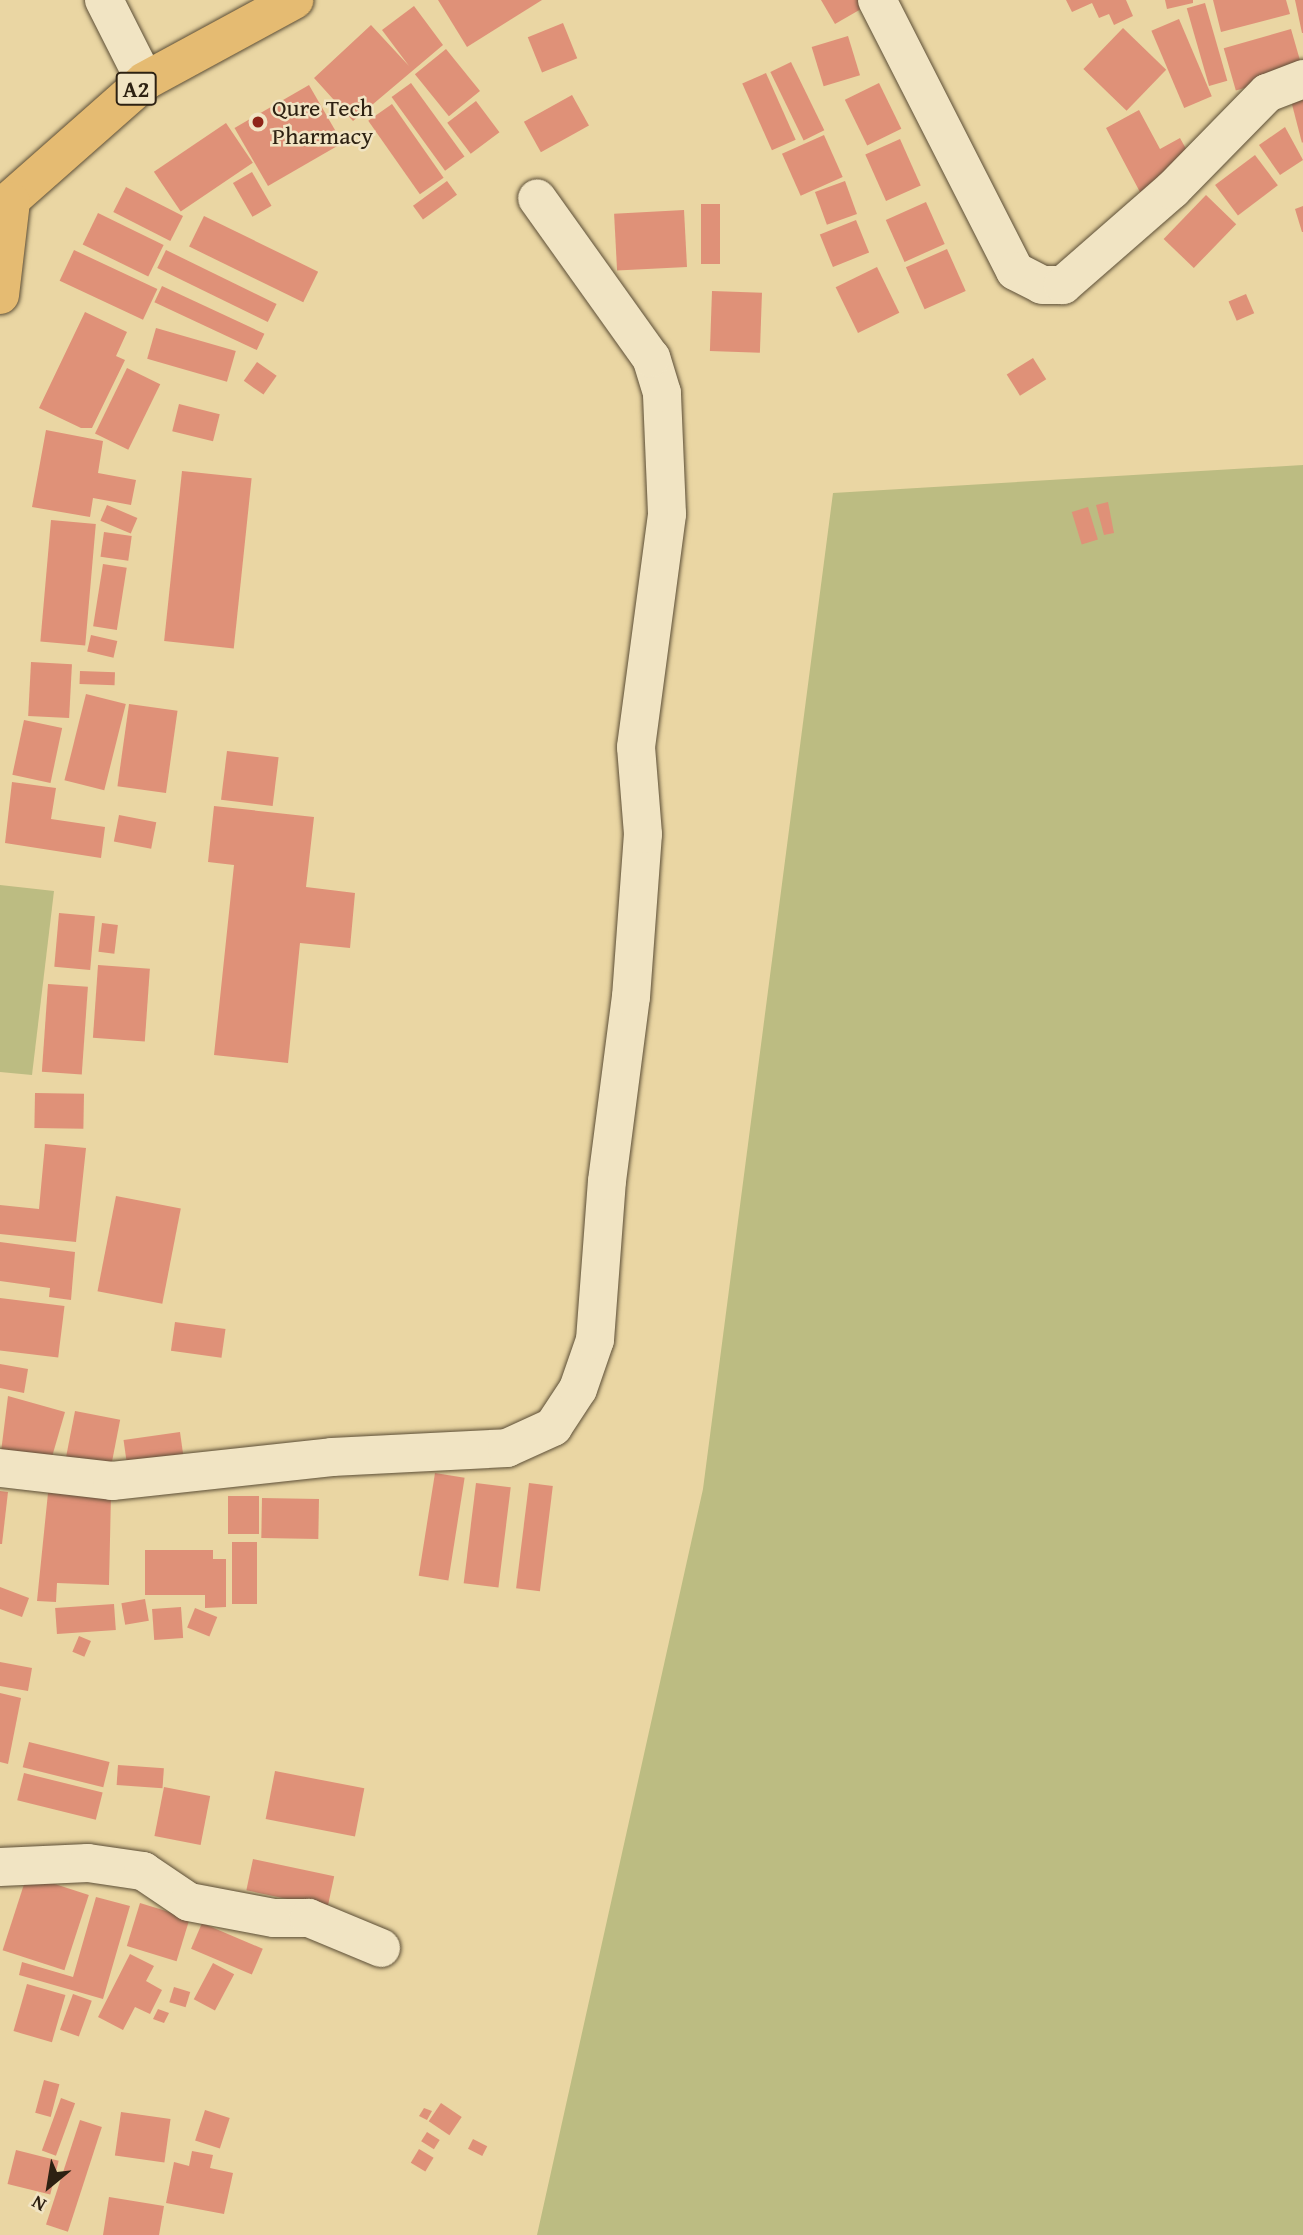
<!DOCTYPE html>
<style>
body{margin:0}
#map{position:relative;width:1303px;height:2235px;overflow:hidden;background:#ead6a3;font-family:"Gentium Book Plus",serif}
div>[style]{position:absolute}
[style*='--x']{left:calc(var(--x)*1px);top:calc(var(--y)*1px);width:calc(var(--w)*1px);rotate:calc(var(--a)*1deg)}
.green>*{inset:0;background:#bcbc82}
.building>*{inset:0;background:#df9178;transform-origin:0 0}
.roads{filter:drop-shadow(0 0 2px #5c4e36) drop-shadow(0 0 2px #5c4e36)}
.minor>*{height:38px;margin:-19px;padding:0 19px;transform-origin:19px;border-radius:19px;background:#f1e4c3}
.major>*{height:38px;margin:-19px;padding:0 19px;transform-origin:19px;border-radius:19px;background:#e5bb72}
.dots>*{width:19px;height:19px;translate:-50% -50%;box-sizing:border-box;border:4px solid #f1e4c3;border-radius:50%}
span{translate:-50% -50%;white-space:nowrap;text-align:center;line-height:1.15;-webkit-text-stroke:5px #f1e4c3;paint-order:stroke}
.shield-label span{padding:2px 5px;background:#f1e4c3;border:2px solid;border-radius:5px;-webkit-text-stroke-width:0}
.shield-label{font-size:23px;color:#2d2112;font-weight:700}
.poi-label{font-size:24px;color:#2d2112}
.left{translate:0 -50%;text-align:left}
.north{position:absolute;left:14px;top:2151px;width:70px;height:70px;-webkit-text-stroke:5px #f1e4c3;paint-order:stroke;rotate:210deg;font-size:19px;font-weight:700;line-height:28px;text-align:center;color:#2d2112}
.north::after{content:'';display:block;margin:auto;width:24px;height:32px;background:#2d2112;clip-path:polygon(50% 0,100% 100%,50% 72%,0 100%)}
</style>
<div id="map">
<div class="green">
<i style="clip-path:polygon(1303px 465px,1303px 2235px,537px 2235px,703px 1489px,833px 493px)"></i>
<i style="clip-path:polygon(0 885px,54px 891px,32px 1075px,0 1072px)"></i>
</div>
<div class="building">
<i style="clip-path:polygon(438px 0,542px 0,467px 47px)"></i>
<i style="clip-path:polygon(821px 0,865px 0,868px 5px,835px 24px)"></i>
<i style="clip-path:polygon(1066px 0,1126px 0,1133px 16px,1114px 25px,1109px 14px,1099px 18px,1092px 3px,1072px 12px)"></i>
<i style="clip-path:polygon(1165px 0,1193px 0,1193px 3px,1167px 9px)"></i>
<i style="clip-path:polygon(1213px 0,1286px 0,1290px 14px,1221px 32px)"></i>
<i style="clip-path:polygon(1295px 0,1303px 0,1303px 33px,1302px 33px)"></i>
<i style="left:1205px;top:3px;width:81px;height:19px;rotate:74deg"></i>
<i style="clip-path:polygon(414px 6px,443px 45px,353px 121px,314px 78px,371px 25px,409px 66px,382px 30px)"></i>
<i style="left:1179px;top:19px;width:84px;height:30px;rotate:67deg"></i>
<i style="left:563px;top:23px;width:38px;height:38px;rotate:68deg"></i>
<i style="left:1123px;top:28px;width:60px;height:57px;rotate:44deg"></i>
<i style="left:1291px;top:29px;width:44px;height:70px;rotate:74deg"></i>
<i style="left:848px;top:36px;width:41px;height:38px;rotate:73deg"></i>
<i style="left:446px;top:49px;width:54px;height:40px;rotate:51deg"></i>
<i style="left:791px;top:62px;width:76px;height:23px;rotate:64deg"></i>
<i style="left:766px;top:73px;width:73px;height:26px;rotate:66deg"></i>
<i style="left:411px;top:83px;width:91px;height:24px;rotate:54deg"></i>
<i style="left:879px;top:83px;width:51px;height:38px;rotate:64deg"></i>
<i style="left:309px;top:85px;width:67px;height:86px;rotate:60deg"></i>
<i style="clip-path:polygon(1303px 86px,1303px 142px,1302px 143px,1288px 89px)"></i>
<i style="left:572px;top:95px;width:35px;height:55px;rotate:61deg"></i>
<i style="left:476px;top:101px;width:39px;height:36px;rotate:53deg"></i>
<i style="left:392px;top:104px;width:90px;height:29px;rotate:55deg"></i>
<i style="clip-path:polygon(1139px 110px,1160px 149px,1180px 138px,1195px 165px,1141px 194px,1106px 128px)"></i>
<i style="left:226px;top:123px;width:48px;height:87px;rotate:56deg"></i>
<i style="clip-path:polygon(1285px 127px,1303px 160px,1280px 175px,1259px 145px)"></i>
<i style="left:824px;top:135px;width:46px;height:46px;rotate:66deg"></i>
<i style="left:900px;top:139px;width:51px;height:38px;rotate:66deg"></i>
<i style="left:1255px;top:155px;width:38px;height:50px;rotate:53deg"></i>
<i style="left:252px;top:172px;width:39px;height:22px;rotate:60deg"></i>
<i style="left:447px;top:181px;width:17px;height:42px;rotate:54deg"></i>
<i style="left:845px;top:181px;width:35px;height:32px;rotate:70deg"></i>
<i style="left:126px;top:187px;width:64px;height:28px;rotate:27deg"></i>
<i style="left:1206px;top:195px;width:42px;height:61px;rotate:44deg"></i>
<i style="left:926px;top:202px;width:46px;height:44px;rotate:66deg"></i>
<i style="left:701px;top:204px;width:19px;height:60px"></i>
<i style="clip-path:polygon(1303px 206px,1303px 232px,1302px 232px,1295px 209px)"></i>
<i style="left:684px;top:210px;width:57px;height:70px;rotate:87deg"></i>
<i style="left:98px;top:213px;width:73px;height:35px;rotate:26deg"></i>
<i style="left:204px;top:216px;width:127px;height:34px;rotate:26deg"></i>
<i style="left:856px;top:220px;width:35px;height:39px;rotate:68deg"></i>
<i style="left:947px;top:249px;width:46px;height:45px;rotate:66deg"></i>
<i style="left:74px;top:250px;width:92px;height:34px;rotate:25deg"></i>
<i style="left:166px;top:250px;width:123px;height:20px;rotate:26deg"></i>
<i style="left:877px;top:267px;width:51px;height:46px;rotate:64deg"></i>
<i style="left:162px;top:286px;width:113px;height:18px;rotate:25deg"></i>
<i style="left:712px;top:291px;width:50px;height:60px;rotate:2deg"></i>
<i style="left:1246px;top:294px;width:21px;height:19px;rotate:67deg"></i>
<i style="clip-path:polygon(85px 312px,127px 332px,116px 356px,125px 360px,92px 428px,81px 428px,39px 408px)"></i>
<i style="left:156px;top:328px;width:83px;height:32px;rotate:16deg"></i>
<i style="left:1033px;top:358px;width:25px;height:31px;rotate:58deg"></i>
<i style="left:257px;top:362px;width:24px;height:23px;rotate:35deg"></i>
<i style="left:127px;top:368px;width:37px;height:73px;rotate:26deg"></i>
<i style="left:179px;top:404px;width:42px;height:28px;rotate:14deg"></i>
<i style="clip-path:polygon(46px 430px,103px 441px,98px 473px,136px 480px,131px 505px,93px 498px,90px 517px,32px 507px)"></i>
<i style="left:182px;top:471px;width:70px;height:171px;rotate:6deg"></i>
<i style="clip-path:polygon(1108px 502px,1114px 533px,1104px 535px,1096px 505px)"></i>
<i style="left:107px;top:505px;width:33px;height:17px;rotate:23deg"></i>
<i style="left:1088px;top:507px;width:34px;height:17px;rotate:73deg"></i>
<i style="left:51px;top:520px;width:45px;height:122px;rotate:5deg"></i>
<i style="left:104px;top:532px;width:28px;height:25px;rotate:8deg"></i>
<i style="left:103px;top:564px;width:24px;height:63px;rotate:9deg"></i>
<i style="left:91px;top:635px;width:27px;height:17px;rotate:13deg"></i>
<i style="left:31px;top:662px;width:41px;height:54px;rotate:3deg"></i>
<i style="left:80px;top:671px;width:35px;height:13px;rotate:2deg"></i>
<i style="left:86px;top:694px;width:41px;height:89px;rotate:14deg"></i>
<i style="left:129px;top:704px;width:49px;height:83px;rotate:8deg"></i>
<i style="left:24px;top:720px;width:39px;height:56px;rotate:12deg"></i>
<i style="left:227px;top:751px;width:52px;height:49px;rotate:7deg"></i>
<i style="clip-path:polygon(12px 782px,56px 788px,51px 819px,105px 827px,101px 858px,5px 843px)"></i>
<i style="clip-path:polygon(214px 806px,314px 817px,306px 887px,355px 893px,350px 948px,300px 943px,288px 1063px,214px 1055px,234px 865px,208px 862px)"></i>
<i style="left:119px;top:815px;width:38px;height:27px;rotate:11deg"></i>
<i style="left:59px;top:913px;width:36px;height:54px;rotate:5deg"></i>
<i style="left:102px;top:923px;width:16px;height:29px;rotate:7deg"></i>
<i style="left:98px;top:965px;width:52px;height:73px;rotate:4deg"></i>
<i style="left:48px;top:984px;width:40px;height:88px;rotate:4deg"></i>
<i style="left:35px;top:1093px;width:49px;height:35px;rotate:1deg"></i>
<i style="clip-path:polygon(45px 1144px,86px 1148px,76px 1242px,0 1234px,0 1205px,39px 1209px)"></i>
<i style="left:116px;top:1196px;width:66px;height:97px;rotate:11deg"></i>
<i style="clip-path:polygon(0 1242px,75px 1252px,71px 1300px,49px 1297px,50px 1288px,0 1281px)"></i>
<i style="left:0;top:1298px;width:65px;height:52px;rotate:7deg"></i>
<i style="left:175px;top:1322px;width:51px;height:29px;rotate:8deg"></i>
<i style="clip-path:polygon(0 1364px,28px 1369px,24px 1393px,0 1388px)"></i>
<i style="clip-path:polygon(8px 1396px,65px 1412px,47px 1474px,0 1460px)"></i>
<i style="left:75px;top:1411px;width:46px;height:55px;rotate:11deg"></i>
<i style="left:180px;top:1432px;width:35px;height:57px;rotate:82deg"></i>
<i style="left:435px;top:1473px;width:30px;height:104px;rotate:9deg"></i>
<i style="left:476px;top:1483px;width:35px;height:101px;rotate:7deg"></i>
<i style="left:529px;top:1483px;width:24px;height:106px;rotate:7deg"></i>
<i style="clip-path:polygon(0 1491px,8px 1492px,2px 1544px,0 1544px)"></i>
<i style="clip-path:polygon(48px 1493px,111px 1495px,109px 1585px,57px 1583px,56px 1602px,37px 1601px)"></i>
<i style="left:228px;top:1496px;width:31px;height:38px"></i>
<i style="left:262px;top:1498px;width:57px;height:40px;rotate:1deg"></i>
<i style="left:232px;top:1542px;width:25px;height:62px"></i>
<i style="clip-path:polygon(145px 1550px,213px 1550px,213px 1559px,226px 1559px,226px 1607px,205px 1608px,205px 1595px,145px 1595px)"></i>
<i style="clip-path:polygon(0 1587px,29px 1598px,22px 1617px,0 1609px)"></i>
<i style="left:145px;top:1599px;width:22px;height:24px;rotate:80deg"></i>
<i style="left:114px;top:1604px;width:26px;height:59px;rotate:86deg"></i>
<i style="left:181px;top:1607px;width:31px;height:29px;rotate:86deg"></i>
<i style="left:195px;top:1608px;width:24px;height:21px;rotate:22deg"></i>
<i style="left:79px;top:1636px;width:13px;height:17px;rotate:23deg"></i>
<i style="clip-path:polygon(0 1662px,32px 1668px,28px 1691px,0 1686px)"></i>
<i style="clip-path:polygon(0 1693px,21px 1698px,8px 1764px,0 1762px)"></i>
<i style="left:29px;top:1742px;width:83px;height:26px;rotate:14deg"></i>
<i style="left:118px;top:1765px;width:46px;height:20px;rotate:4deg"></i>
<i style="left:275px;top:1771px;width:91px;height:49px;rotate:11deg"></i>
<i style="left:24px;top:1773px;width:81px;height:28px;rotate:14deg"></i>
<i style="left:164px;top:1787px;width:47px;height:50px;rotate:11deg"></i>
<i style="left:253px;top:1859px;width:83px;height:32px;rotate:12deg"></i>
<i style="left:27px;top:1875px;width:65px;height:79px;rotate:18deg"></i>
<i style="clip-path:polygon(96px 1897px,130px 1906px,103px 1999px,19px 1975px,22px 1962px,73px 1977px)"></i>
<i style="left:140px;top:1903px;width:52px;height:45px;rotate:17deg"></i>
<i style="left:202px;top:1923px;width:66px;height:28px;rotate:23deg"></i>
<i style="clip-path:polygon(130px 1954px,154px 1966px,146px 1981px,162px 1990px,150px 2014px,135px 2007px,123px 2030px,98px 2017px)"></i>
<i style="left:213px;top:1963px;width:24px;height:41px;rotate:28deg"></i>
<i style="left:27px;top:1984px;width:40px;height:49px;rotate:16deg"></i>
<i style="left:174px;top:1987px;width:17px;height:16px;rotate:17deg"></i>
<i style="left:73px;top:1994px;width:20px;height:38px;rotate:20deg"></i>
<i style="clip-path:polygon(158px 2009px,169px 2013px,164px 2023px,153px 2019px)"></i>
<i style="left:44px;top:2080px;width:16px;height:34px;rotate:15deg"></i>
<i style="left:61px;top:2098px;width:15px;height:56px;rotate:20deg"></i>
<i style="left:441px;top:2103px;width:25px;height:22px;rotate:34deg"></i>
<i style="clip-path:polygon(424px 2108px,432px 2111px,427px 2120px,419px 2116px)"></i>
<i style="left:205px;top:2110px;width:26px;height:32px;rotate:18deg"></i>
<i style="left:121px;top:2112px;width:50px;height:44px;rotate:8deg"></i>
<i style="left:80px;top:2120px;width:23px;height:110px;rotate:18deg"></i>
<i style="left:427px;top:2132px;width:15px;height:11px;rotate:32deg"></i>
<i style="left:473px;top:2139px;width:16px;height:11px;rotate:27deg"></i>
<i style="left:419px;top:2149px;width:17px;height:16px;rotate:31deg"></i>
<i style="left:16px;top:2150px;width:44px;height:35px;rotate:14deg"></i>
<i style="clip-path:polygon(192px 2151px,213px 2155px,210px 2168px,233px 2173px,224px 2214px,166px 2203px,174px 2162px,189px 2166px)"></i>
<i style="clip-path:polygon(109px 2197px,164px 2206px,159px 2235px,103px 2235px)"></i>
</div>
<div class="roads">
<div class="minor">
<i style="--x:104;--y:0;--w:91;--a:63.2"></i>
<i style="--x:877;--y:0;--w:304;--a:63"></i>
<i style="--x:1015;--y:271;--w:30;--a:27"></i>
<i style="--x:1042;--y:285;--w:21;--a:0"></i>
<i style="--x:1063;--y:285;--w:145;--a:-41.1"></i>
<i style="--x:1172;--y:190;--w:136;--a:-45.6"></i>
<i style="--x:1267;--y:93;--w:39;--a:-21"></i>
<i style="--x:0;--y:1468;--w:113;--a:6.6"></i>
<i style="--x:112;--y:1481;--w:221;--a:-6.2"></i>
<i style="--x:332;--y:1457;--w:175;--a:-2.9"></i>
<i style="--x:507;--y:1448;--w:51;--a:-24.5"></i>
<i style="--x:553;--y:1427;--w:45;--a:-56.7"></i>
<i style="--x:578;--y:1389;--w:52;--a:-70.9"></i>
<i style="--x:595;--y:1340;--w:159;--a:-85.7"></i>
<i style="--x:607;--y:1181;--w:186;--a:-82.6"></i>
<i style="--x:631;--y:997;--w:163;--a:-85.8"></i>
<i style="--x:643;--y:834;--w:87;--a:-94.6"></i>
<i style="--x:636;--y:747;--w:235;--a:-82.4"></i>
<i style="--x:667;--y:514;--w:121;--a:-92.4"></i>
<i style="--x:662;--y:393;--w:37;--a:-107"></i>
<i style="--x:651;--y:358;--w:196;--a:-125.5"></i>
<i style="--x:0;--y:1867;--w:88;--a:-2.6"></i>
<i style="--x:88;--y:1863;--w:56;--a:8.3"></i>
<i style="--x:143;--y:1871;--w:55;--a:34"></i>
<i style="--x:189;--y:1902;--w:86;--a:10.7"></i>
<i style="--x:274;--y:1918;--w:35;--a:0"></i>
<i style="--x:309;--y:1918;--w:78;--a:22.6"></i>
</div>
<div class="major">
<i style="--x:0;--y:209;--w:193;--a:-41.4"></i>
<i style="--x:145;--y:81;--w:170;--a:-28.5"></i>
<i style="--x:0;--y:295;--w:94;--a:-83.3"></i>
</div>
</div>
<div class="dots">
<i style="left:258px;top:122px;background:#8f2418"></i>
</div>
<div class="shield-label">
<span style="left:136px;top:89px">A2</span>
</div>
<div class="poi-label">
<span class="left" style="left:272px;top:122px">Qure Tech<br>Pharmacy</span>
</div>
<div class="north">N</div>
</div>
